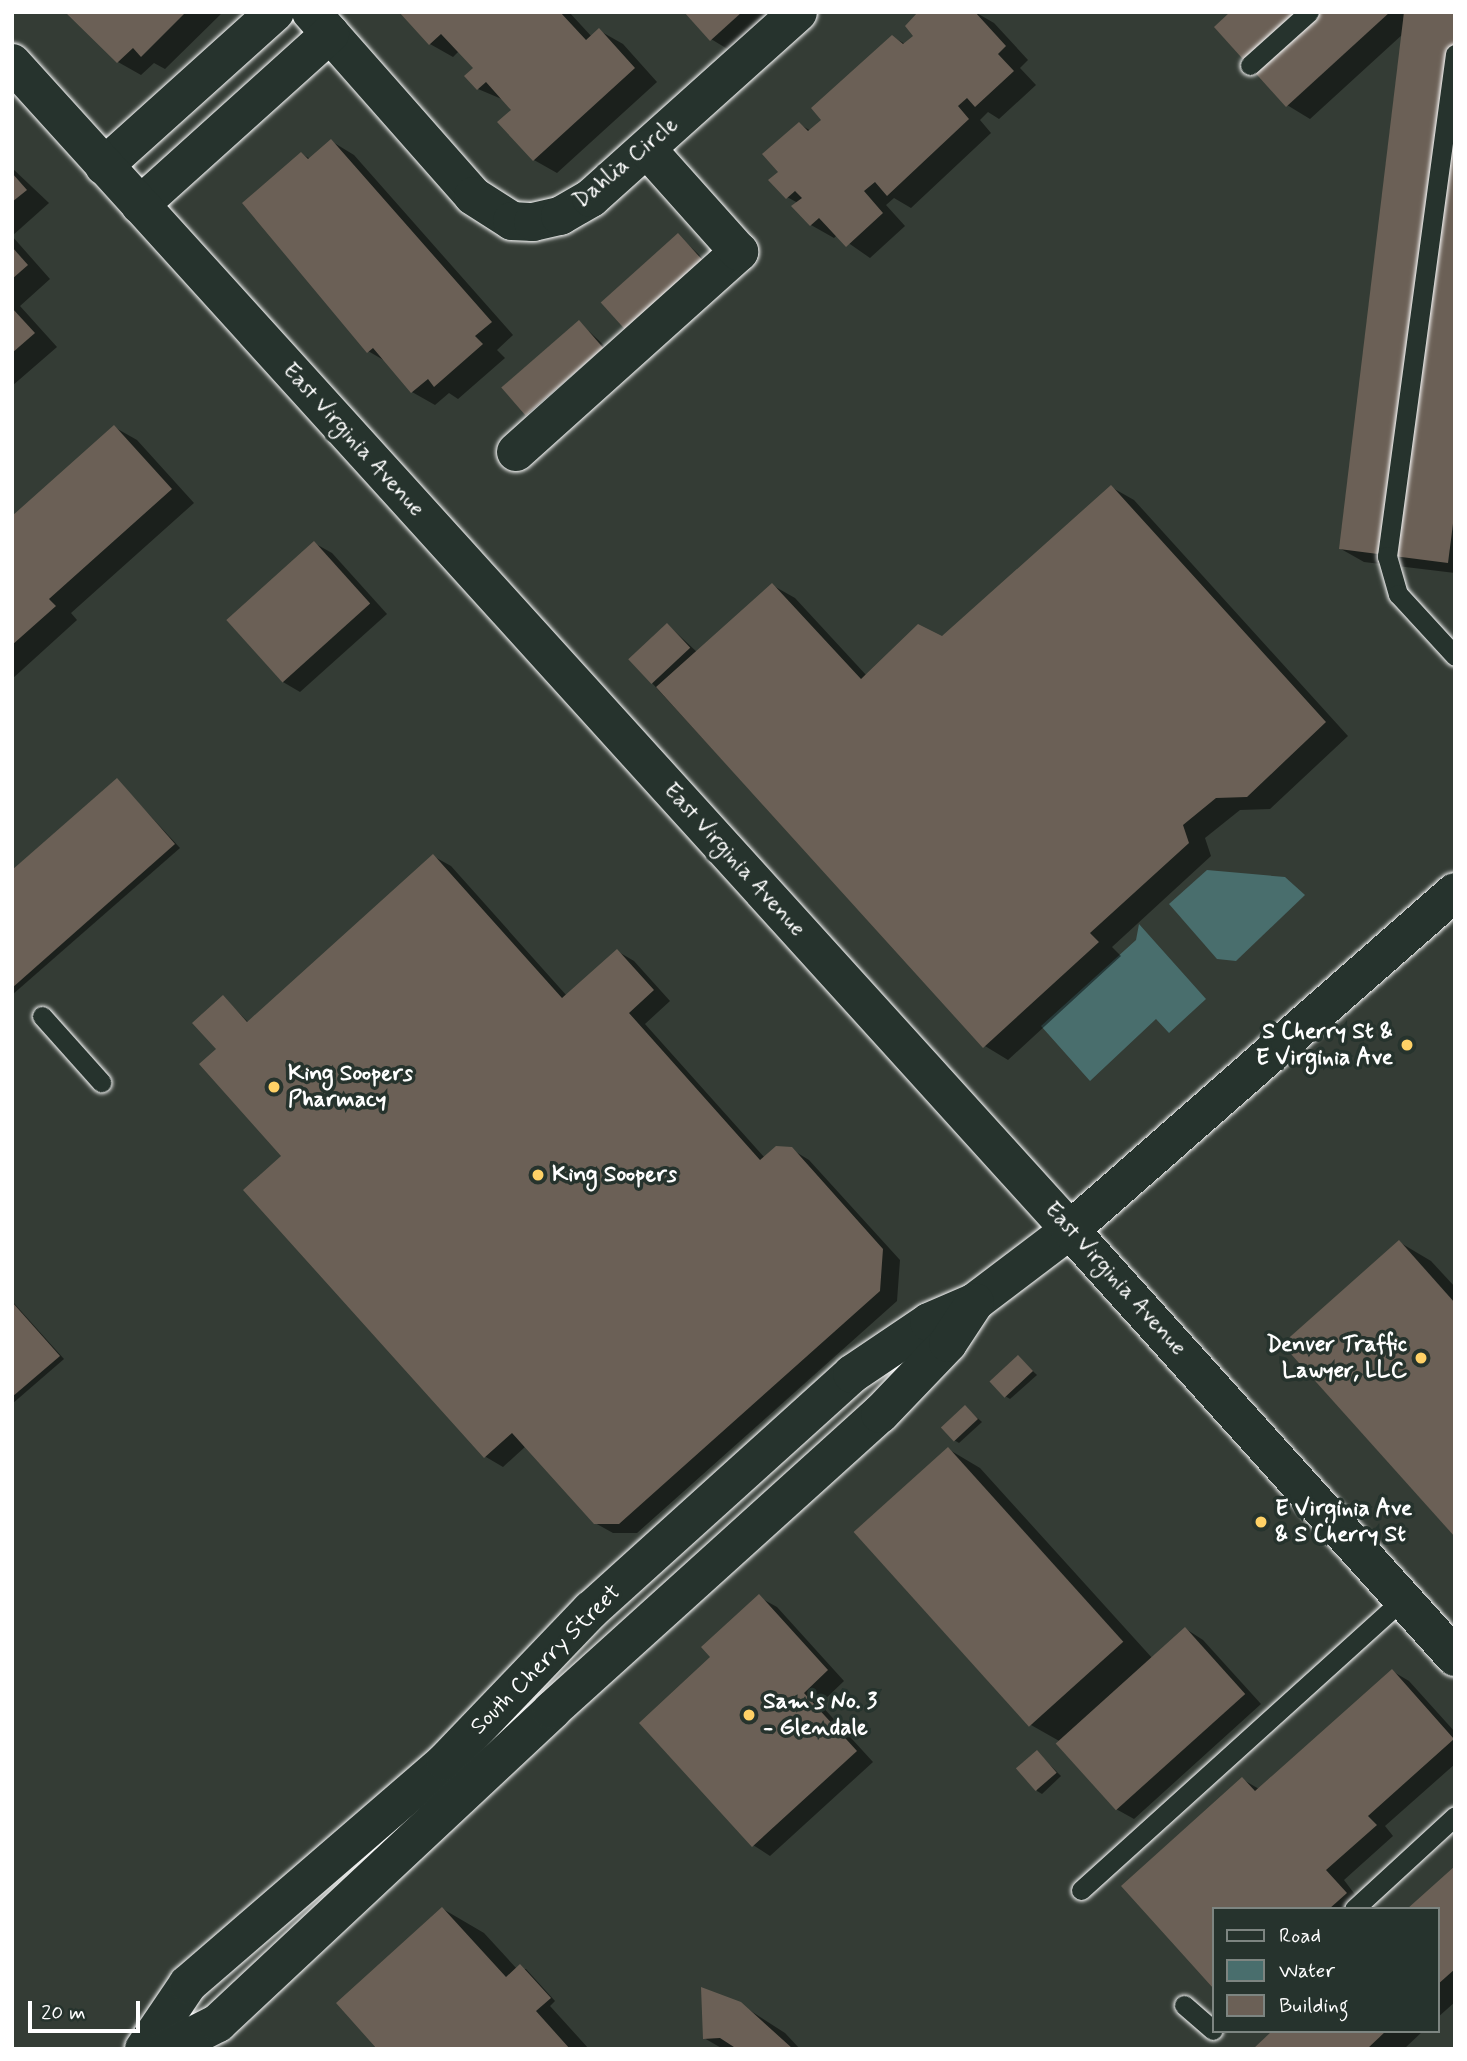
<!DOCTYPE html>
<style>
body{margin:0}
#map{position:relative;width:1467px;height:2061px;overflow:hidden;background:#343c35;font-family:Mynerve,sans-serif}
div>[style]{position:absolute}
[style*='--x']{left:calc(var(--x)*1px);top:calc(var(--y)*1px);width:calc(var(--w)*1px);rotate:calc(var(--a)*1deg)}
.water>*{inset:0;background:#496e6d}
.shadow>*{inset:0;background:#0007;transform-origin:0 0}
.building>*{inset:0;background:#6b6056;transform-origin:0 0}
.roads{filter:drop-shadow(0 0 2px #fff) drop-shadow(0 0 2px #fff)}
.service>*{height:19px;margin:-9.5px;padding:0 9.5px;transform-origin:9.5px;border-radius:9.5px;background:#26332d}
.minor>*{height:38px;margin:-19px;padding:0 19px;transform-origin:19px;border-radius:19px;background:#26332d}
.tertiary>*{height:38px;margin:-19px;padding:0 19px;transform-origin:19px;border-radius:19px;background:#26332d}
.secondary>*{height:38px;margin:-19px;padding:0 19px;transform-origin:19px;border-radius:19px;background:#26332d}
.dots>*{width:19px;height:19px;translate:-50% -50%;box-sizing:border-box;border:4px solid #26332d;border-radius:50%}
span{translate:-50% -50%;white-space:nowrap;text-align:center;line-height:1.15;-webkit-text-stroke:7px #26332d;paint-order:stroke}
.street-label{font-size:23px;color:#fff}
.poi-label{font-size:23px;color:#fff;font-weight:700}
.right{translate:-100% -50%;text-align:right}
.left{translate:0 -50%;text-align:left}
.frame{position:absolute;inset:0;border:14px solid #fff;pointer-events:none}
.legend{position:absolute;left:1212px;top:1907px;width:228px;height:126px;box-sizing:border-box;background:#26332d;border:2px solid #7d8581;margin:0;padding:9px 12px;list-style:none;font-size:21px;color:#fff}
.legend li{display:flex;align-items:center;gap:14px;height:35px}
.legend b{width:35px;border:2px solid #7d8581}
.scale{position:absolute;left:28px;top:2001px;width:112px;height:32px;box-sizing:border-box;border:4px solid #fff;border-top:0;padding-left:9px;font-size:21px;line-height:24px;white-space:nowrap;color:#fff;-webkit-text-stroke:5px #26332d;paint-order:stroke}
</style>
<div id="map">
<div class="water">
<i style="clip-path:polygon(1207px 870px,1285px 877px,1305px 895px,1236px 961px,1217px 959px,1169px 904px)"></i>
<i style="clip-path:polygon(1139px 924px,1206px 999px,1169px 1033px,1156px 1019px,1090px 1081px,1041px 1026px,1136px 940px)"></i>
</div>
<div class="shadow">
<i style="clip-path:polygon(71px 12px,223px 12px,165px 69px,154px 63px,141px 75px,118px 62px)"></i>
<i style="clip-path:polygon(402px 12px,569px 12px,592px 37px,600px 31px,623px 44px,657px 82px,557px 173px,534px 160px,513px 110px,504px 100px,478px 89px,475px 69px,459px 51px,453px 57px,430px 44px)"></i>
<i style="clip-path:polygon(687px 12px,779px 12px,734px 53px,711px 39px)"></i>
<i style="clip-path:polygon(975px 12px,994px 23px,1028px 60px,1020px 68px,1036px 85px,999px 119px,988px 112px,980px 120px,991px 133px,911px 208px,894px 198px,886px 205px,905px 226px,870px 258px,837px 235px,834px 238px,811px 225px,798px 203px,787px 197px,781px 172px,799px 124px,811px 131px,824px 120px,893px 37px,905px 44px)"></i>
<i style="clip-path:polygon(1233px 12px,1455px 12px,1455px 573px,1364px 562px,1341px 549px,1403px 34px,1310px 119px,1287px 105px)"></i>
<i style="clip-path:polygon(331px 141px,354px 155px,513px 335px,497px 350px,505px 358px,458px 399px,449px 393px,435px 405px,412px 392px,387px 362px,368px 351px,302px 154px,310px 159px)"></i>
<i style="clip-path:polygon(12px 168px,49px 203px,12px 236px)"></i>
<i style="clip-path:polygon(678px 235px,714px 269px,637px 336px)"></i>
<i style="clip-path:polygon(12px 236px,50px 279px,20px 306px,57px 347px,12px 386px)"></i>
<i style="left:579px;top:322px;width:48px;height:101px;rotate:43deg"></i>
<i style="clip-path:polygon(114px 427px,137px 440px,194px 503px,71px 613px,77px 620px,12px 679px,12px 517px)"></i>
<i style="clip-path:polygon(1111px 487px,1134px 500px,1348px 736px,1270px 809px,1240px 810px,1205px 838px,1211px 856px,1112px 947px,1121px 956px,1008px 1060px,985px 1046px,630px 659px,668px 625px,698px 653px,772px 585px,795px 598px,867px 676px,943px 638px)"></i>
<i style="clip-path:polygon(314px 543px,332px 553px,387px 614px,300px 692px,283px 682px)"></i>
<i style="clip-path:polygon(117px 780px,180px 848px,12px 995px,12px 872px)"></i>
<i style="clip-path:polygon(433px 856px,451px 866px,567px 996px,617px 951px,634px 961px,670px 1001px,645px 1024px,765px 1158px,791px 1149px,809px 1160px,900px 1260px,897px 1301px,637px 1533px,613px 1533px,595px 1523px,526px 1446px,503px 1467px,486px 1457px,246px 1190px,283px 1156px,218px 1049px,223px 997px,248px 1022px)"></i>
<i style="clip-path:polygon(1399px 1242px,1431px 1261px,1455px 1287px,1455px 1534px)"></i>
<i style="clip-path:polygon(12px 1301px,64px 1359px,12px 1404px)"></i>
<i style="clip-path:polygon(1018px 1357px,1037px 1375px,1010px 1399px,1005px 1396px)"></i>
<i style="clip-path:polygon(965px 1407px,982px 1422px,959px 1443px,954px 1440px)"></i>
<i style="clip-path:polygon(948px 1449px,980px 1468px,1153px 1659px,1186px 1629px,1203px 1640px,1261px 1704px,1134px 1819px,1116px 1809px,1061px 1742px,1031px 1725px)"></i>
<i style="clip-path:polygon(759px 1597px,777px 1607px,844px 1681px,820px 1704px,873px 1762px,770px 1856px,753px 1845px,713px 1658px)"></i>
<i style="clip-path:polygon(1392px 1671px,1409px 1681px,1455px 1732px,1455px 1764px,1385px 1826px,1393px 1836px,1344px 1880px,1366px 1909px,1213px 1909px,1213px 1985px,1124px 1886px,1242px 1779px,1259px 1789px)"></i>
<i style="clip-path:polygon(1037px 1752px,1061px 1776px,1042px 1794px,1037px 1791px)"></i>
<i style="clip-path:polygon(1455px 1868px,1455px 2002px,1437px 2018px,1437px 1909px)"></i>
<i style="clip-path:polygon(443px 1909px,484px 1933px,517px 1969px,526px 1969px,555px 2001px,550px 2006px,589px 2049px,380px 2049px)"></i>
<i style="clip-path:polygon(740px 2004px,785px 2033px,800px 2049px,723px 2049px,704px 2038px)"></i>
<i style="clip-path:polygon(1275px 2031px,1423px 2031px,1404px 2049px,1255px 2049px)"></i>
</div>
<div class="building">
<i style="clip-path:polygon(65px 12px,186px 12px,141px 57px,133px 48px,117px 63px)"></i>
<i style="clip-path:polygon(399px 12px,560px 12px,586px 40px,599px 28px,635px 68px,533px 161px,497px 122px,511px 110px,486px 82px,477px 90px,464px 76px,473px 68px,441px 34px,429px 45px)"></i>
<i style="clip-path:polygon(684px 12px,742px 12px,710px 41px)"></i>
<i style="clip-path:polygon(918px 12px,975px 12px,1006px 46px,998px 54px,1014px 71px,975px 107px,967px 98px,958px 106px,969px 119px,887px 196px,875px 182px,864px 191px,883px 213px,846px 247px,819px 218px,810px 226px,791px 206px,802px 198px,795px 191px,786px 199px,768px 180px,778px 172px,762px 154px,799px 122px,808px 131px,821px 120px,811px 108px,892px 35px,903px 44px,913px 36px,905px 26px)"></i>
<i style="clip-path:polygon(1230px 12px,1390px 12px,1286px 107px,1214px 27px)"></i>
<i style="clip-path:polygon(1404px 12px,1455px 12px,1455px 508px,1448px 563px,1339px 549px)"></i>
<i style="clip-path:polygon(331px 139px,492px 322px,475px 336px,483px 344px,434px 387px,428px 379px,411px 393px,373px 348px,367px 353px,242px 203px,301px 152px,308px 159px)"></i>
<i style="clip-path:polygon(12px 173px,27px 190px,12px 202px)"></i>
<i style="left:678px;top:233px;width:38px;height:104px;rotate:48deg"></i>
<i style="clip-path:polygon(12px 247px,28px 265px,12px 279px)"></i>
<i style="clip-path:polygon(12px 308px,35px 333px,12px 353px)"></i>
<i style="left:579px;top:320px;width:37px;height:103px;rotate:49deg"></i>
<i style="clip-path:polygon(114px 425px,172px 489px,49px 599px,56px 606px,12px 645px,12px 516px)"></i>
<i style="clip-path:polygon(1111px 485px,1326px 722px,1247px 797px,1216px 798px,1183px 825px,1189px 843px,1090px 933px,1099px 942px,983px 1048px,656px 687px,772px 583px,861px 679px,918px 624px,942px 636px)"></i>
<i style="left:314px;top:541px;width:84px;height:118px;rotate:48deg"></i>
<i style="left:667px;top:623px;width:34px;height:53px;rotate:47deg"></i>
<i style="clip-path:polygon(117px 778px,175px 844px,12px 988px,12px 870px)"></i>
<i style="clip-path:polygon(433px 854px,562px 998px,617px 949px,654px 990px,629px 1013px,760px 1160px,776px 1146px,792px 1147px,883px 1249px,880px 1291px,619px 1524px,594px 1524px,512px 1433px,484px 1458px,243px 1190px,281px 1156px,199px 1064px,216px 1049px,192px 1023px,223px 995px,247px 1022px)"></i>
<i style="clip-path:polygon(1399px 1240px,1455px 1303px,1455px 1537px,1282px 1344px)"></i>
<i style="clip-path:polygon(12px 1302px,60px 1356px,12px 1397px)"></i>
<i style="left:1018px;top:1355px;width:22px;height:39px;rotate:47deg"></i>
<i style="left:965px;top:1405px;width:19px;height:33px;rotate:47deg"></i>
<i style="left:948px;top:1447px;width:262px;height:127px;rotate:48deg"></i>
<i style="clip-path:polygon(759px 1594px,828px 1670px,804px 1693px,857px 1751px,752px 1847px,639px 1723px,710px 1657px,701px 1647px)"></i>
<i style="left:1185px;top:1627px;width:90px;height:174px;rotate:48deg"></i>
<i style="clip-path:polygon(1392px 1669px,1454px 1739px,1368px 1816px,1377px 1825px,1326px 1870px,1347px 1893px,1329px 1909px,1213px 1909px,1213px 1988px,1121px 1886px,1242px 1777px,1255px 1791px)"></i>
<i style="left:1037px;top:1750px;width:30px;height:28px;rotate:49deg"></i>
<i style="clip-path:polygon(1455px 1866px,1455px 1969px,1437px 1985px,1437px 1909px,1407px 1909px)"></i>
<i style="clip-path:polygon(442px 1907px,506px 1977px,520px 1964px,551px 1998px,536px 2011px,570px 2049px,377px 2049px,336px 2003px)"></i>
<i style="clip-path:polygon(701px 1987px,741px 2002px,793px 2049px,737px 2049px,720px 2038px,703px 2039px)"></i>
<i style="clip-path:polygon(1272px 2031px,1386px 2031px,1367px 2049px,1253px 2049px)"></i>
</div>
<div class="roads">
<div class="service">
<i style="--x:1455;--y:54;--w:507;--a:97.71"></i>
<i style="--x:1387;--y:556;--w:40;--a:74"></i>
<i style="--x:1398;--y:594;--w:84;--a:47.4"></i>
<i style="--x:1250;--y:65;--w:79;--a:-41.9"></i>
<i style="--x:42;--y:1016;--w:89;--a:48.2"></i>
<i style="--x:1081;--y:1890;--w:434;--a:-42.1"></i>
<i style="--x:1354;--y:1909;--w:137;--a:-42.6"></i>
<i style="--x:1184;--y:2005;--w:38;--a:41"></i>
</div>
<div class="minor">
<i style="--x:311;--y:12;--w:245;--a:48.6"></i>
<i style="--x:473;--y:196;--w:46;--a:32.7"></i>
<i style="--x:512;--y:221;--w:21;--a:3"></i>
<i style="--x:533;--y:222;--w:28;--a:-13"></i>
<i style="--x:560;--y:216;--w:36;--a:-30"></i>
<i style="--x:591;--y:198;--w:278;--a:-41.9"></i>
<i style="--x:104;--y:166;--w:230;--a:-42"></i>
<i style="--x:140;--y:205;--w:256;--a:-42"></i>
<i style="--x:516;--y:452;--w:300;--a:-41.9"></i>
<i style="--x:739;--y:252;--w:138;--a:-131.8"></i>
</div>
<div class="tertiary">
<i style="--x:12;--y:63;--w:1575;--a:47.8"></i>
</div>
<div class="secondary">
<i style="--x:1070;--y:1230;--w:575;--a:47.96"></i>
<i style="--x:144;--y:2049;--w:78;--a:-55.9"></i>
<i style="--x:188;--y:1984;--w:340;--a:-40.8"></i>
<i style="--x:445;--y:1762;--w:211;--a:-46.2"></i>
<i style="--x:591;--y:1610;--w:352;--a:-42.1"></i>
<i style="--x:852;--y:1374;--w:93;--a:-34"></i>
<i style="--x:929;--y:1322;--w:50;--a:-23.5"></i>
<i style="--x:975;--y:1302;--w:119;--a:-37.2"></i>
<i style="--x:1070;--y:1230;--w:512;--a:-41.28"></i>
<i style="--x:167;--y:2049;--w:57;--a:-27"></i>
<i style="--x:218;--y:2023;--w:458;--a:-43.1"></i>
<i style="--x:552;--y:1710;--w:442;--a:-42.1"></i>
<i style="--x:880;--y:1414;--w:98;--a:-46.2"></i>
<i style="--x:948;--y:1343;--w:49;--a:-56.6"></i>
</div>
</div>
<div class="dots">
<i style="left:1407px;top:1045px;background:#ffd166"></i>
<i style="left:274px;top:1087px;background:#ffd166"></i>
<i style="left:538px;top:1175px;background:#ffd166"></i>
<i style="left:1421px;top:1358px;background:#ffd166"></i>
<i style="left:1261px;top:1522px;background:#ffd166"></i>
<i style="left:749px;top:1715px;background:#ffd166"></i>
</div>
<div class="street-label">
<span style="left:626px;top:163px;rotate:-40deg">Dahlia Circle</span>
<span style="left:353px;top:440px;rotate:48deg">East Virginia Avenue</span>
<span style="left:734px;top:860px;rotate:48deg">East Virginia Avenue</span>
<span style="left:1115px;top:1279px;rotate:48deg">East Virginia Avenue</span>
<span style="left:546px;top:1660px;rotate:-45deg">South Cherry Street</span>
</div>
<div class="poi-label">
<span class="right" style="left:1393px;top:1045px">S Cherry St &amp;<br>E Virginia Ave</span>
<span class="left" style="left:288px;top:1087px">King Soopers<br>Pharmacy</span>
<span class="left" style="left:552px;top:1175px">King Soopers</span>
<span class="right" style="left:1407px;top:1358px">Denver Traffic<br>Lawyer, LLC</span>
<span class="left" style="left:1275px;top:1522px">E Virginia Ave<br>&amp; S Cherry St</span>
<span class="left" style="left:763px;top:1715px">Sam's No. 3<br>- Glendale</span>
</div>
<div class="frame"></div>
<ul class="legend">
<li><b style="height:9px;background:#26332d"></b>Road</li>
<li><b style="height:19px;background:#496e6d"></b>Water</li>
<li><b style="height:19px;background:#6b6056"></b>Building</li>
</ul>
<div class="scale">20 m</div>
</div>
